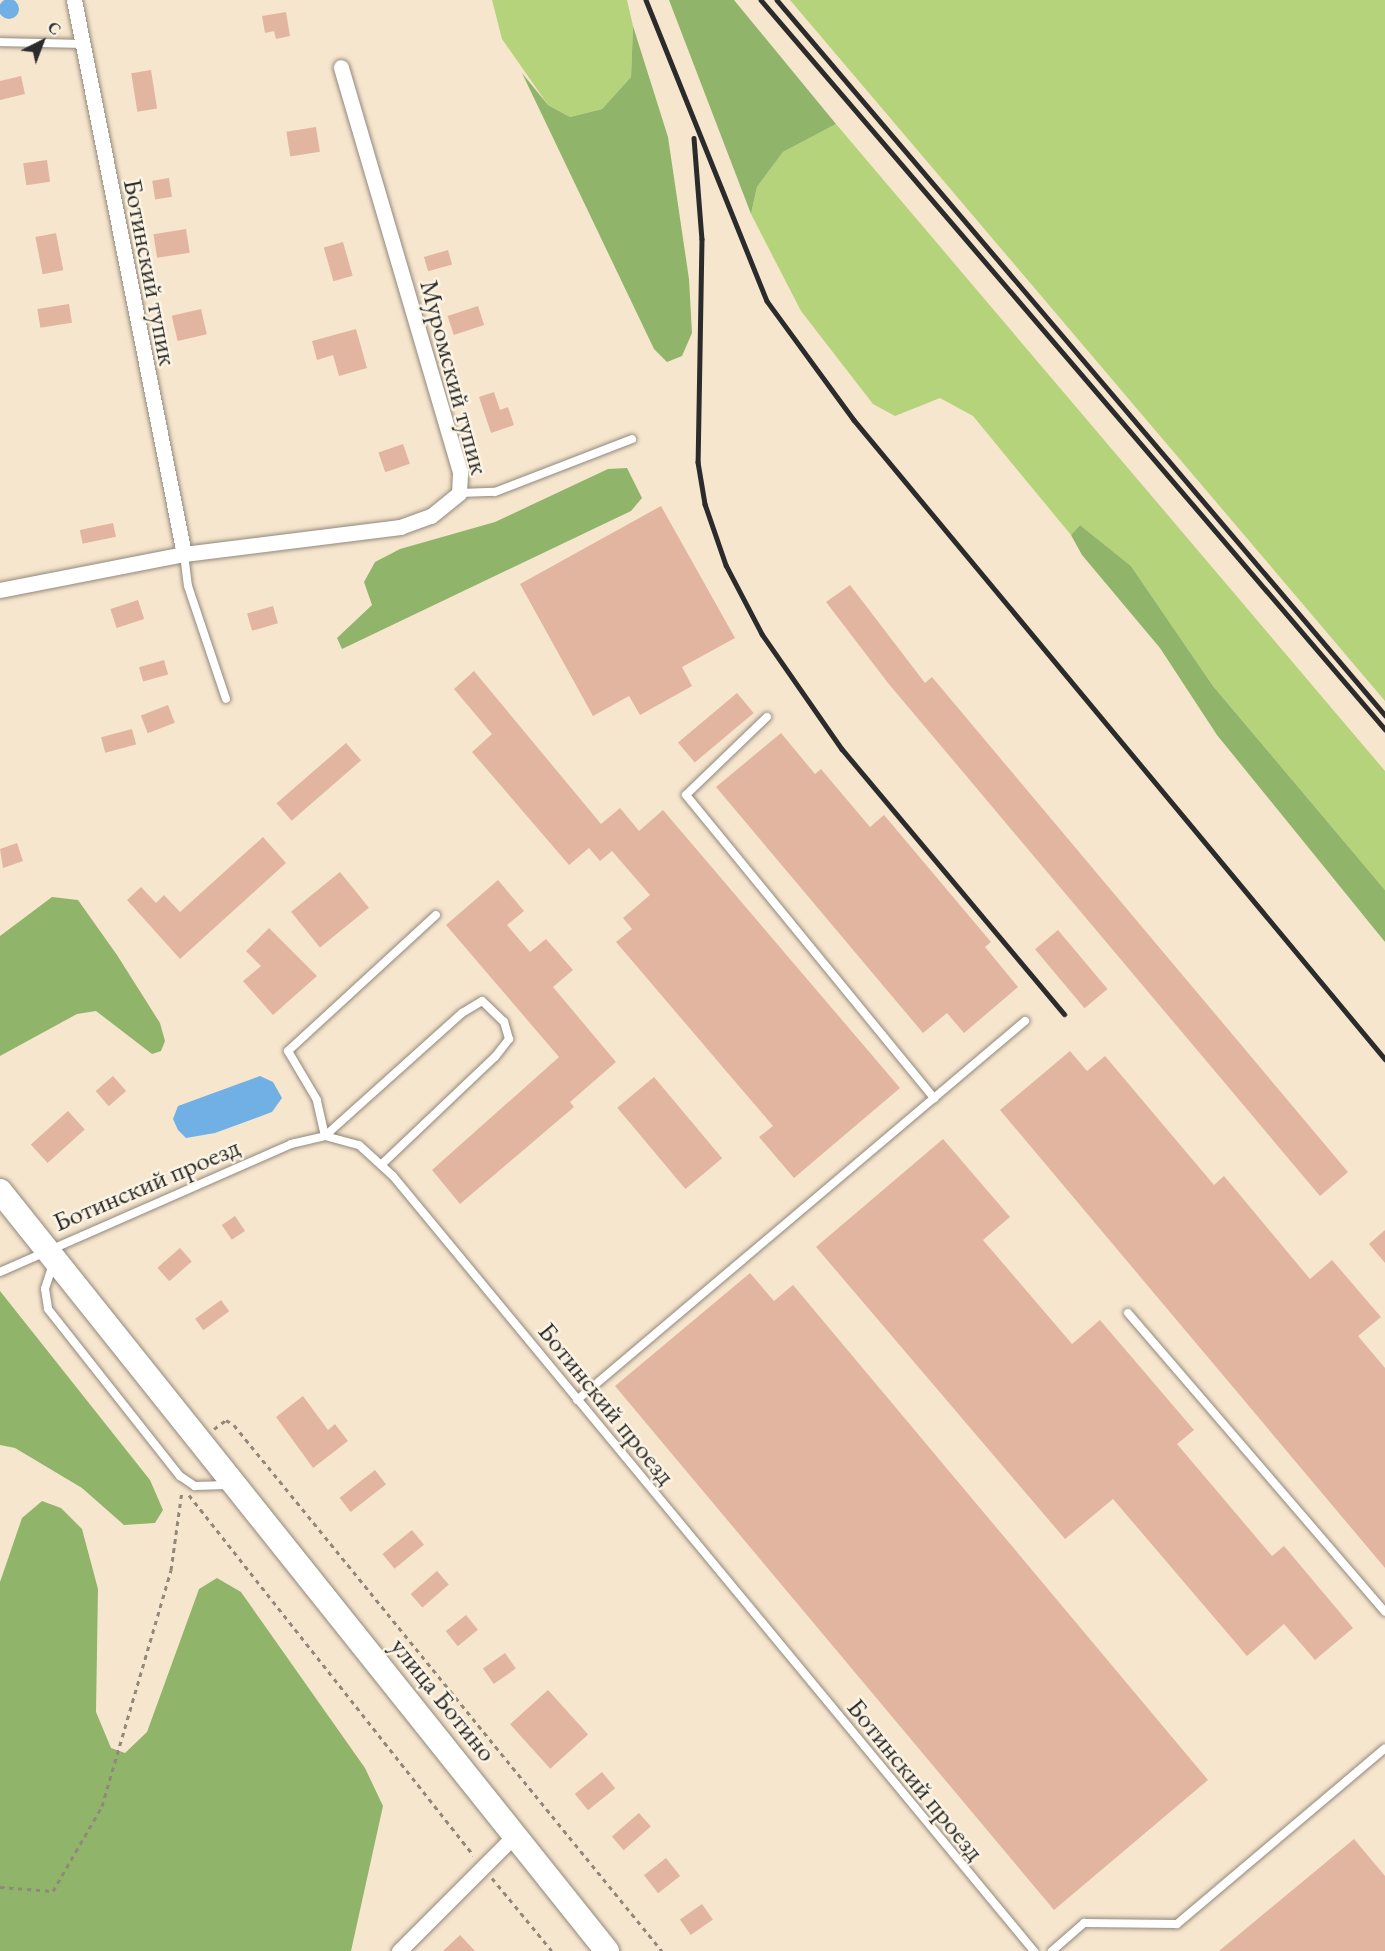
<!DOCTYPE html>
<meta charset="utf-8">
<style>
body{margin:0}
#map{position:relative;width:1385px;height:1951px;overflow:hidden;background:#f7e6ce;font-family:"EB Garamond",serif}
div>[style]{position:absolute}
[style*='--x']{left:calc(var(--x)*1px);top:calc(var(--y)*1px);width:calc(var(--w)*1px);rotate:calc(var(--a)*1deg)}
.green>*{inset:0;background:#b5d37a}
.forest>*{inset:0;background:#90b56a}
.water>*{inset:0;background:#71b0e4}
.round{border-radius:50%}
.building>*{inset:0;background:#e2b5a0;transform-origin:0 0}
.path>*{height:3px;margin-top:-1.5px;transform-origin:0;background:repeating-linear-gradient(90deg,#91887c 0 4.5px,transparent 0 9px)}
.roads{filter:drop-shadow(0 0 2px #91887c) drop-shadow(0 0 2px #91887c)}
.service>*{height:8px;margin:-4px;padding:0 4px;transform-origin:4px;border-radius:4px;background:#fff}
.minor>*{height:15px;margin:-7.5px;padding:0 7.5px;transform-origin:7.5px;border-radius:7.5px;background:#fff}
.primary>*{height:24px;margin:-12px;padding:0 12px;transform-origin:12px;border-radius:12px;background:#fff}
.rail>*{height:4.5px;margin:-2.25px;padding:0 2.25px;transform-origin:2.25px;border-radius:2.25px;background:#2b2b2b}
span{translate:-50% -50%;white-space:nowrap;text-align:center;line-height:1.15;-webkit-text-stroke:5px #fcf5e5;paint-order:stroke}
.street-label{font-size:27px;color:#2b2b2b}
.north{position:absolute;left:12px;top:12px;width:60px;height:60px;-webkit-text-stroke:4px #fcf5e5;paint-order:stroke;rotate:42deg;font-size:16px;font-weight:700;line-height:24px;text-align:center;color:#2b2b2b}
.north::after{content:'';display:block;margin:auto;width:21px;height:27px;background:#2b2b2b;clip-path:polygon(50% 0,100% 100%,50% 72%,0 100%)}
</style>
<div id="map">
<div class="green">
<i style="clip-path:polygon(492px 0,627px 0,633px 26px,631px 77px,602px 109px,570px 117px,548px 105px,502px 39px)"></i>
<i style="clip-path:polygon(790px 0,1385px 0,1385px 701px)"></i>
<i style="clip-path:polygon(836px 124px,1385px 771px,1385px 890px,1213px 686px,1131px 566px,1080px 525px,1071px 535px,973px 416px,940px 398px,895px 416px,873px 404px,801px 311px,751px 214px,757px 187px,783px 152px)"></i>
</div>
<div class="forest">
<i style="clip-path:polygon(669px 0,734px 0,836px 124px,783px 152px,757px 187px,751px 214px)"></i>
<i style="clip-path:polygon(633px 26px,668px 137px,689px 279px,692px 333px,682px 356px,667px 362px,654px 349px,522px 73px,548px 105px,570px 117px,602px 109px,631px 77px)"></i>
<i style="clip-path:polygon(627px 468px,642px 498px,631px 511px,342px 649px,337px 638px,372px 605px,364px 582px,375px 562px,400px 549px,495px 522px,608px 469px)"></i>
<i style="clip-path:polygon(1080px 525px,1131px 566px,1213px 686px,1385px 890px,1385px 942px,1217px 735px,1160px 648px,1082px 555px,1071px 535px)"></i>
<i style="clip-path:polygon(52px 897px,78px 900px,117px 955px,160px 1023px,165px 1041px,161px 1051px,152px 1054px,96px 1011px,77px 1014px,0 1056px,0 936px)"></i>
<i style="clip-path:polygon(0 1291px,150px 1480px,163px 1510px,155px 1523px,124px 1525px,82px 1488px,15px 1448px,0 1445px)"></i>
<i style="clip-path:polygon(42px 1501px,61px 1508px,82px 1529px,98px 1589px,96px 1712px,111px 1748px,125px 1753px,147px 1732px,199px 1589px,217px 1578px,241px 1592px,365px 1768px,383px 1806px,351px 1951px,0 1951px,0 1582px,22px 1518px)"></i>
</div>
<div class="water">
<i class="round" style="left:-1px;top:-1px;width:20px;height:20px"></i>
<i style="clip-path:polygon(260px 1076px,273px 1082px,282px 1098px,272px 1112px,215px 1133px,186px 1138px,178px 1130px,173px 1119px,178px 1106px)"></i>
</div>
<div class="building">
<i style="clip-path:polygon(286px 12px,290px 36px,276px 39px,274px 31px,265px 33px,262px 16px)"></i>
<i style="left:151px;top:70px;width:39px;height:20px;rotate:81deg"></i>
<i style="clip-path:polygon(21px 76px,25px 94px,0 100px,0 81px)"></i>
<i style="left:316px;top:127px;width:25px;height:30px;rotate:81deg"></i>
<i style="left:47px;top:160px;width:22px;height:24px;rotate:82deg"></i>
<i style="left:169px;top:178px;width:19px;height:17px;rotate:81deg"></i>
<i style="left:186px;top:229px;width:24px;height:33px;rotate:81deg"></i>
<i style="left:56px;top:233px;width:38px;height:21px;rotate:79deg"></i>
<i style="left:343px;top:242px;width:35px;height:20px;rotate:74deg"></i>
<i style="left:448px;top:250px;width:15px;height:25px;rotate:74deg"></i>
<i style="left:69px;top:304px;width:19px;height:32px;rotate:81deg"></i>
<i style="left:478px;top:306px;width:20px;height:32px;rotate:72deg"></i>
<i style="left:201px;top:309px;width:26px;height:30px;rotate:77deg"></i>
<i style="clip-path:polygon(356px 329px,367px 368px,339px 376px,333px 355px,317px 360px,312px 341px)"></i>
<i style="clip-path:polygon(494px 392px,500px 410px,508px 407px,514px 425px,491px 433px,479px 397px)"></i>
<i style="left:403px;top:444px;width:21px;height:26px;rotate:71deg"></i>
<i style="clip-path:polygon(661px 506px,735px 638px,682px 667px,692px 686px,640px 715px,629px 696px,593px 716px,520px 584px)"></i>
<i style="left:113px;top:523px;width:14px;height:34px;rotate:78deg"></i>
<i style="clip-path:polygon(850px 585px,925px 683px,932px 677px,1348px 1172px,1320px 1196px,888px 683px,826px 602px)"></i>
<i style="left:138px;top:600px;width:20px;height:29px;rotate:72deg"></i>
<i style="left:273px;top:606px;width:18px;height:27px;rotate:74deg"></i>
<i style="left:164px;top:660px;width:15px;height:26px;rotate:74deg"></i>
<i style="clip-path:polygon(474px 671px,601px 824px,620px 808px,639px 831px,663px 810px,900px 1088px,794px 1178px,759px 1137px,773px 1126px,616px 942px,632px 929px,623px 918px,650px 895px,612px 851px,600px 861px,589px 848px,569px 865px,472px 752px,492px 734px,454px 689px)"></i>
<i style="left:737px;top:693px;width:26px;height:77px;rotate:50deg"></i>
<i style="left:168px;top:705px;width:19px;height:29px;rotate:69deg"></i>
<i style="left:132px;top:729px;width:16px;height:32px;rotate:75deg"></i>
<i style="clip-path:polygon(781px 733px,815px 774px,821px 769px,870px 827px,884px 815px,991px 942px,985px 947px,1018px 987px,964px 1033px,947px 1013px,923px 1033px,716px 787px)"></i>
<i style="left:346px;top:743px;width:23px;height:92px;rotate:49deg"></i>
<i style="clip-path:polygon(263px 837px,286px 863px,180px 959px,127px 900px,141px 887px,156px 903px,164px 895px,180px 912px)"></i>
<i style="clip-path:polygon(17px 843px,23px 861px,3px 868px,0 849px)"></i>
<i style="left:340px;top:872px;width:46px;height:63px;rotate:51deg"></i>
<i style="clip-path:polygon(498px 880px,524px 911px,507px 925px,530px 952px,546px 939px,573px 970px,553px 987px,616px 1062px,570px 1102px,574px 1107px,460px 1204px,432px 1170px,559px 1057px,446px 925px)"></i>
<i style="clip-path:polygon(269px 928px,317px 976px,273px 1015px,243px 981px,261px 966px,246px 951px)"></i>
<i style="left:1058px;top:930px;width:77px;height:30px;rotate:50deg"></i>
<i style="clip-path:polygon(1070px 1051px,1087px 1071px,1105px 1056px,1214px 1185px,1224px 1176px,1310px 1279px,1332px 1260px,1381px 1317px,1358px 1336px,1385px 1368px,1385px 1568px,1000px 1110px)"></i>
<i style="left:113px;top:1076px;width:20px;height:23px;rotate:49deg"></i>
<i style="left:654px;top:1077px;width:106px;height:48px;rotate:50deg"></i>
<i style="left:68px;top:1111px;width:25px;height:50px;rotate:48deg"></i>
<i style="clip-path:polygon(943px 1139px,1010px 1217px,983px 1240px,1072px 1344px,1100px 1320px,1194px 1430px,1177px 1444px,1272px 1556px,1284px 1546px,1353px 1628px,1315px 1660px,1284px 1624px,1247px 1656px,1113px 1499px,1065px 1539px,816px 1247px)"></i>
<i style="left:235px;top:1216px;width:18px;height:16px;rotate:56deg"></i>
<i style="clip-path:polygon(1385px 1230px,1385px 1263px,1369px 1244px)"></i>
<i style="left:180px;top:1248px;width:18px;height:30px;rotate:49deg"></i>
<i style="clip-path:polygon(750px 1273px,774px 1301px,793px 1285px,1208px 1780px,1054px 1910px,615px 1386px)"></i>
<i style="left:221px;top:1300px;width:14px;height:32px;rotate:54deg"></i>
<i style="clip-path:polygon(303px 1396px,328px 1430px,335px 1424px,348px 1441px,313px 1468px,276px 1417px)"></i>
<i style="left:375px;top:1470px;width:18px;height:45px;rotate:52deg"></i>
<i style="left:412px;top:1530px;width:19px;height:38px;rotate:51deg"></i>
<i style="left:437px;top:1571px;width:18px;height:35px;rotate:49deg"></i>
<i style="left:466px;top:1615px;width:19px;height:26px;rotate:51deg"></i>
<i style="left:505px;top:1653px;width:19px;height:27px;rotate:55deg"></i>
<i style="left:548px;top:1690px;width:60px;height:51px;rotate:48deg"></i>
<i style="left:602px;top:1772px;width:21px;height:35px;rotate:51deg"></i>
<i style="left:639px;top:1813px;width:18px;height:36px;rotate:49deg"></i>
<i style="clip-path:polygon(1354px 1839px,1385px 1876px,1385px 1951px,1219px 1951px)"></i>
<i style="left:666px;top:1858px;width:23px;height:28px;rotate:52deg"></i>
<i style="left:702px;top:1904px;width:19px;height:27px;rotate:55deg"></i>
<i style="clip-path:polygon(460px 1935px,475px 1951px,443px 1951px)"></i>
</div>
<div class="path">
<i style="--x:214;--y:1429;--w:15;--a:-37"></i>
<i style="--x:226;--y:1420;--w:9;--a:32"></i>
<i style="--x:234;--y:1425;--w:678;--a:50.87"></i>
<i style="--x:189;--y:1495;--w:459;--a:51.7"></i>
<i style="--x:492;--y:1878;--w:94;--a:50.6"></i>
<i style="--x:0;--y:1887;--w:53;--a:4.3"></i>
<i style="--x:53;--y:1891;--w:98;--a:-60"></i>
<i style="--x:102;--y:1806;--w:246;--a:-73.7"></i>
<i style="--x:171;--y:1570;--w:80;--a:-82.1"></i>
</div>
<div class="roads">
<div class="service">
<i style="--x:0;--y:42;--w:81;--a:1.4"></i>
<i style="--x:459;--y:493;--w:36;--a:-2"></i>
<i style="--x:495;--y:492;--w:147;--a:-21.1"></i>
<i style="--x:184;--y:554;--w:32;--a:83"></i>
<i style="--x:188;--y:586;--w:119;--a:71.4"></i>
<i style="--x:767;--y:717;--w:112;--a:136.1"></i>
<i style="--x:686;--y:795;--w:392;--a:50.7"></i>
<i style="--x:381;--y:1165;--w:157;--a:-43.5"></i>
<i style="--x:495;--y:1057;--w:23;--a:-52"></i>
<i style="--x:509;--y:1039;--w:18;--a:-106"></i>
<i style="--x:504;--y:1022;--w:30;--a:-136"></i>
<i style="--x:482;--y:1001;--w:23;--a:149"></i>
<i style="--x:462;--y:1013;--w:184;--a:138.1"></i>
<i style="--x:325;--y:1136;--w:37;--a:-103"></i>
<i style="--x:317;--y:1100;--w:57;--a:-120.6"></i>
<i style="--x:288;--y:1051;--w:201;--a:-42.6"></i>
<i style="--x:53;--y:1264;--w:26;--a:108"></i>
<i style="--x:45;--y:1289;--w:20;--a:81"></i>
<i style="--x:48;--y:1309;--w:213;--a:51.7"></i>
<i style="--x:180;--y:1476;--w:18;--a:34"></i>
<i style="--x:195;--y:1486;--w:32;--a:-2"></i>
<i style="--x:0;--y:1272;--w:318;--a:-23.7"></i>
<i style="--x:291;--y:1144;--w:35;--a:-13"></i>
<i style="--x:325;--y:1136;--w:35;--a:15"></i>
<i style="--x:359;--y:1145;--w:46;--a:42.4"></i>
<i style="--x:393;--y:1176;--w:1006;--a:50.41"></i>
<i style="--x:1128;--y:1313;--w:394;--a:49.3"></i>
<i style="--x:577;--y:1400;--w:587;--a:-40.23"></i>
<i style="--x:1052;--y:1951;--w:43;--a:-41.2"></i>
<i style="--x:1084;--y:1923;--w:93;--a:0.6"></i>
<i style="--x:1177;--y:1924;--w:272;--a:-40.2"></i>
</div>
<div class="minor">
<i style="--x:74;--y:0;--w:565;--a:78.77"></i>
<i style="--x:0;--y:590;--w:187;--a:-11.1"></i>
<i style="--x:184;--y:554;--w:218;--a:-7.1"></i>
<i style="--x:400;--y:527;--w:33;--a:-20"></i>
<i style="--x:431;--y:516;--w:36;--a:-39"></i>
<i style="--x:459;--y:493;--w:21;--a:-87"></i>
<i style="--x:460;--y:472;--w:422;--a:-106.4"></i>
<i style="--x:399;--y:1951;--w:164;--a:-45"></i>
</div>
<div class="primary">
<i style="--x:0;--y:1191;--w:973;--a:51.39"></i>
</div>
</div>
<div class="rail">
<i style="--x:646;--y:0;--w:324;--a:68.1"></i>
<i style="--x:767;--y:301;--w:147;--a:53.8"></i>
<i style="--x:854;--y:420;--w:831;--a:50.27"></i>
<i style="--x:761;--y:0;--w:960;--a:49.44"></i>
<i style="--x:777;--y:0;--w:939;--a:49.62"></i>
<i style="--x:694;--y:138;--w:101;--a:85.5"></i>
<i style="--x:702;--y:239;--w:223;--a:91"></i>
<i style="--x:698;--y:462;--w:43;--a:80.5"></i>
<i style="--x:705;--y:504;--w:65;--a:71"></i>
<i style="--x:726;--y:565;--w:78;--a:62.4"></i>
<i style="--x:762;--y:634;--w:140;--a:55.2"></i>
<i style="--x:842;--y:749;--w:346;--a:50"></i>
</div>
<div class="street-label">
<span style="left:151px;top:272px;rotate:79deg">Ботинский тупик</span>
<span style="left:455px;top:377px;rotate:75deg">Муромский тупик</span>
<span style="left:146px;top:1184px;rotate:-23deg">Ботинский проезд</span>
<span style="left:607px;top:1403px;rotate:51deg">Ботинский проезд</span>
<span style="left:444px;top:1699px;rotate:51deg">улица Ботино</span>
<span style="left:916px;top:1779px;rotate:51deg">Ботинский проезд</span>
</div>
<div class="north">С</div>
</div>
